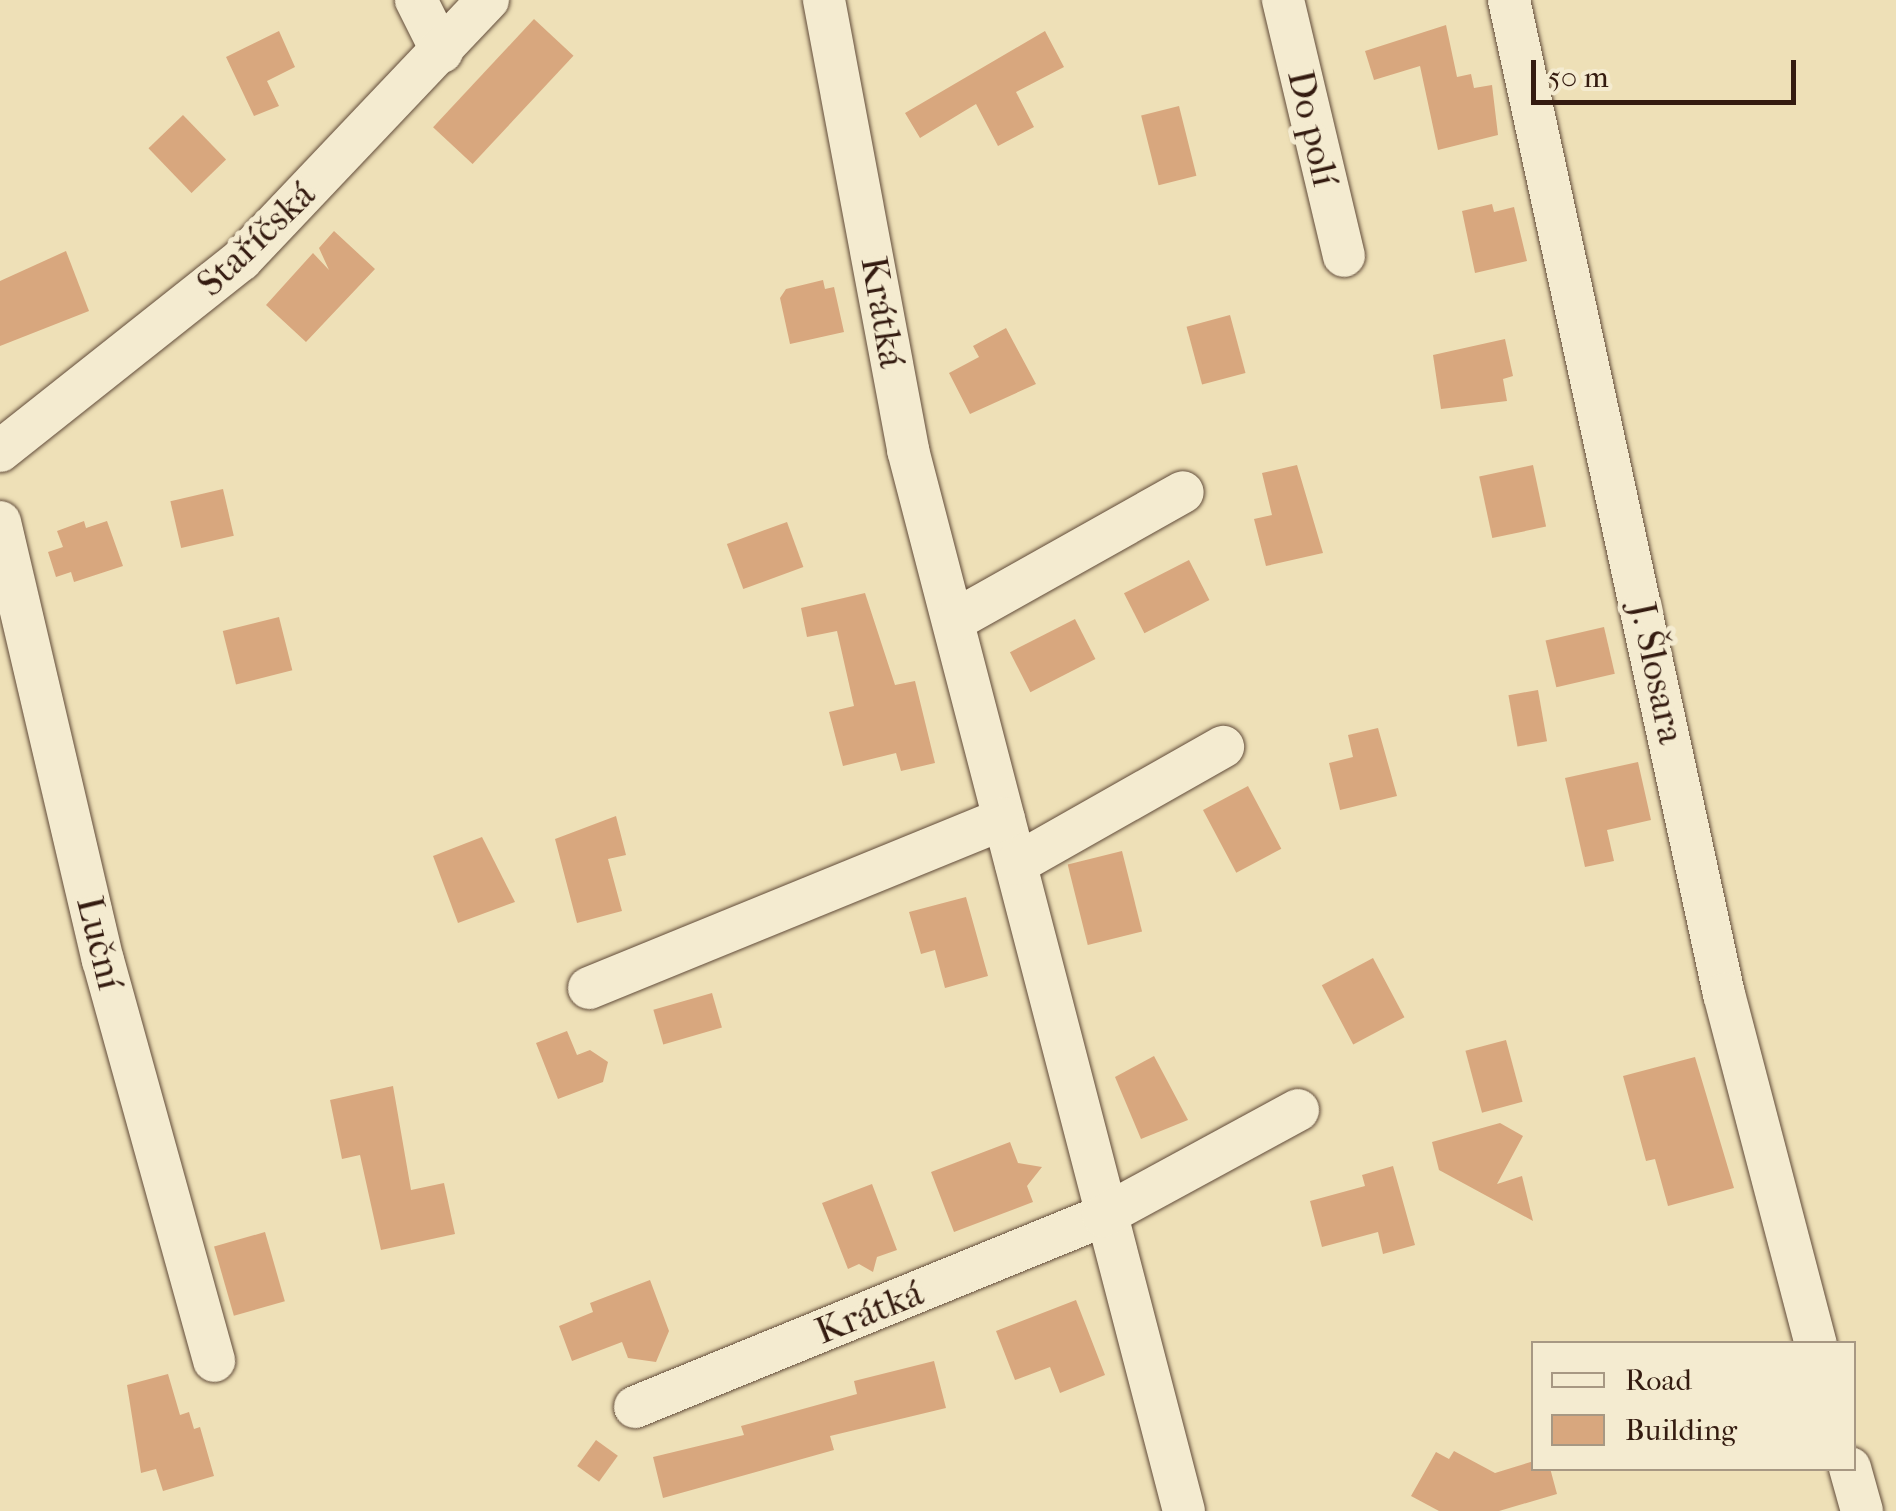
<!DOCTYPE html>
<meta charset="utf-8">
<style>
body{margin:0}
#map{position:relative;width:1896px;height:1511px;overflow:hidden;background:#eee0b7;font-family:"IM FELL French Canon",serif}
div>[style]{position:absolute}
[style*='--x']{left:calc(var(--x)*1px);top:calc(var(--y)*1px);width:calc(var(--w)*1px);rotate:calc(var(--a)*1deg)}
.building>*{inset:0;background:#d8a77e;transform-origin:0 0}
.roads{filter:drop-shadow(0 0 2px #624c3a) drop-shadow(0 0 2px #624c3a)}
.minor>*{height:42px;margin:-21px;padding:0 21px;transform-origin:21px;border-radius:21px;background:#f4ebd0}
span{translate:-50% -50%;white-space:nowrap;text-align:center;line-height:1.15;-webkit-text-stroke:10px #f4ebd0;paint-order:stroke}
.street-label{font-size:38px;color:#341b10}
.legend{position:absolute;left:1531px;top:1341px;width:325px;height:130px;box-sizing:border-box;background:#f4ebd0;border:2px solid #a79883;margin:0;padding:12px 18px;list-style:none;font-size:30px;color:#341b10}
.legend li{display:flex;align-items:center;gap:20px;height:50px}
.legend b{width:50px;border:2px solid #a79883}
.scale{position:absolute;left:1531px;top:60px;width:265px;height:45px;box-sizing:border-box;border:5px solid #341b10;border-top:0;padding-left:12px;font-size:30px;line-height:35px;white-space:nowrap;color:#341b10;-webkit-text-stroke:8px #f4ebd0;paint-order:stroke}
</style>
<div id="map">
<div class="building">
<i style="left:534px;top:19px;width:54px;height:148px;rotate:43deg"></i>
<i style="clip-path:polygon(1446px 25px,1457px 77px,1471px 74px,1474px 88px,1492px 85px,1498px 135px,1438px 150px,1420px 66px,1374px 80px,1365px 51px)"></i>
<i style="clip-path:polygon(279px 31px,295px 67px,267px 81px,279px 106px,254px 116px,226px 57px)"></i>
<i style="clip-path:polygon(1045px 31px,1064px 67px,1016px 92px,1034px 127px,998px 146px,976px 104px,920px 138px,905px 113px)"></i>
<i style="left:1179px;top:106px;width:72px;height:39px;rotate:76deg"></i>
<i style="left:183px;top:115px;width:62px;height:48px;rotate:46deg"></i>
<i style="clip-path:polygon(1492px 204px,1494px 212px,1514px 207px,1527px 261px,1475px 273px,1462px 211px)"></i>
<i style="clip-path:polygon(334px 231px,375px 269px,306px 342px,266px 305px,313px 253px,329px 270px,319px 248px)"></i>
<i style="clip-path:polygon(66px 251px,89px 311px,0 346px,0 281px)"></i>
<i style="clip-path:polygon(823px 280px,825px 289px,834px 287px,844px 332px,790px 344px,780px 298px,786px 289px)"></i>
<i style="left:1230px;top:315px;width:60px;height:45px;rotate:75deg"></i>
<i style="clip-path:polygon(1006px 328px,1036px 384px,970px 414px,949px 373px,979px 357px,973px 346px)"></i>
<i style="clip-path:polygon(1505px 339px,1513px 376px,1503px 379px,1507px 401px,1441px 409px,1433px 355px)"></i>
<i style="clip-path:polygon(1297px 465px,1323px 553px,1266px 566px,1254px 519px,1272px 515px,1262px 473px)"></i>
<i style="left:1533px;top:465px;width:63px;height:55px;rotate:78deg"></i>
<i style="left:223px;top:489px;width:48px;height:54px;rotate:77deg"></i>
<i style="clip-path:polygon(84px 521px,86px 528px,107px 521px,123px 566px,74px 582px,71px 572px,56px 577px,48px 552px,63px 547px,57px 531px)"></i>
<i style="left:787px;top:522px;width:48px;height:64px;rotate:70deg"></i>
<i style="left:1189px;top:560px;width:45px;height:73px;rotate:63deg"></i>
<i style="clip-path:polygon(865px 593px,895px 685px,915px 681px,935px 763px,901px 771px,896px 753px,843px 766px,829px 712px,854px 706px,837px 631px,807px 637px,801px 608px)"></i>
<i style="left:279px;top:617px;width:55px;height:58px;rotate:76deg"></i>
<i style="left:1075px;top:619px;width:45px;height:73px;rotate:63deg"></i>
<i style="left:1604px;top:627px;width:48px;height:60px;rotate:77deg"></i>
<i style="left:1538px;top:690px;width:52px;height:30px;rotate:80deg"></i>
<i style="clip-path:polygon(1378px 728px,1397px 796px,1340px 810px,1329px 763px,1353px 757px,1348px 735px)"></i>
<i style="clip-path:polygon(1638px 762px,1651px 820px,1607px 830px,1614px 861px,1585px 867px,1565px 778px)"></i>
<i style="left:1248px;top:786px;width:71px;height:51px;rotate:62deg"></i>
<i style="clip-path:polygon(616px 816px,626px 855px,608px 859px,622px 911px,577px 923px,555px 839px)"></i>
<i style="clip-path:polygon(482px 837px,515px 902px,458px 923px,433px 856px)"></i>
<i style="left:1122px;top:851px;width:83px;height:56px;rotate:76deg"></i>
<i style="clip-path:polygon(966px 897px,988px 976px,945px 988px,935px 950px,921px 954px,909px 912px)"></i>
<i style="left:1373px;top:958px;width:67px;height:58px;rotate:62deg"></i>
<i style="left:712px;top:993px;width:36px;height:61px;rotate:74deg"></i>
<i style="clip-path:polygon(567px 1031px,577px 1055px,590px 1050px,608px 1062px,603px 1082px,558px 1099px,536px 1043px)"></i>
<i style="left:1506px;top:1040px;width:64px;height:42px;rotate:75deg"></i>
<i style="clip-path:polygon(1154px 1056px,1188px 1120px,1141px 1139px,1115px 1077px)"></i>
<i style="clip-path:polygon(1695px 1057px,1734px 1188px,1668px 1206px,1655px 1159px,1646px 1161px,1623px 1076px)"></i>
<i style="clip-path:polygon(393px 1086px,411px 1190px,444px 1183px,455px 1234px,381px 1250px,360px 1155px,342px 1159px,330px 1100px)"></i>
<i style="clip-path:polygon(1500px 1123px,1523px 1136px,1497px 1184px,1522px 1176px,1533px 1221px,1439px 1170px,1432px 1142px)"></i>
<i style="clip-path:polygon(1010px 1142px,1018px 1163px,1042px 1167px,1027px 1186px,1033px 1202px,954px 1232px,931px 1172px)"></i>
<i style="clip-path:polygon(1393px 1166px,1415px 1245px,1383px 1254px,1378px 1232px,1322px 1247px,1310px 1201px,1365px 1186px,1362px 1175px)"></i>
<i style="clip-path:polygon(872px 1184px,897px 1250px,877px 1257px,873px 1272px,859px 1264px,848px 1269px,822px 1203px)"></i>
<i style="left:265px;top:1232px;width:72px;height:53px;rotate:74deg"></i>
<i style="clip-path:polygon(650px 1280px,669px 1331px,656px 1362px,628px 1358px,622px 1342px,572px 1361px,559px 1326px,593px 1312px,590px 1303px)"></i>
<i style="clip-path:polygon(1076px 1300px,1105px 1375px,1060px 1393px,1050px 1367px,1015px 1380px,996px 1331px)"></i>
<i style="clip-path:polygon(934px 1361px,946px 1408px,830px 1436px,834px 1450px,663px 1498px,653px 1457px,744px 1435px,741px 1426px,857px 1394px,854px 1381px)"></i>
<i style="clip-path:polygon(168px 1374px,180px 1415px,189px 1412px,194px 1429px,200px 1427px,214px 1476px,163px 1491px,156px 1469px,141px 1473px,127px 1385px)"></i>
<i style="left:596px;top:1440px;width:27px;height:32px;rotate:36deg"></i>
<i style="clip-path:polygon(1454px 1451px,1495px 1473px,1534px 1461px,1534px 1468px,1550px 1468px,1557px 1494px,1499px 1511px,1439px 1511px,1411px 1496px,1436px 1452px,1449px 1459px)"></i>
</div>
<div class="roads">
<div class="minor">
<i style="--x:416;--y:0;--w:58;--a:63.4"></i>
<i style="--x:824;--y:0;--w:458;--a:79.4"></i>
<i style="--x:908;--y:450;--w:1096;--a:75.42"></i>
<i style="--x:1283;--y:0;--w:263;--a:76.6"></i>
<i style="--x:1509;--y:0;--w:1017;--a:77.8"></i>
<i style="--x:1724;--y:994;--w:362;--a:75.3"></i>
<i style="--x:0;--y:451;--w:308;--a:-38.4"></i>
<i style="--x:241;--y:260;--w:359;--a:-46.5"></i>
<i style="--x:0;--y:522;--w:450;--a:76.8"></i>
<i style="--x:103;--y:960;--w:416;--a:74.5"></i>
<i style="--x:955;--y:620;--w:261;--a:-29.3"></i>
<i style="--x:1016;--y:864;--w:238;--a:-29.5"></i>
<i style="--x:589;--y:988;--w:448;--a:-22.2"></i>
<i style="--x:635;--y:1407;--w:505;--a:-22.2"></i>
<i style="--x:1103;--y:1216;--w:222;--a:-28.5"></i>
<i style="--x:1850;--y:1468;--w:45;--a:74.4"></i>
</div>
</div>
<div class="street-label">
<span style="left:1313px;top:128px;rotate:77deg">Do polí</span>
<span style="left:256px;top:239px;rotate:-44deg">Staříčská</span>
<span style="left:883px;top:312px;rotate:80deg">Krátká</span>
<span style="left:1657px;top:673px;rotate:78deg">J. Šlosara</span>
<span style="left:100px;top:943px;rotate:76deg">Luční</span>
<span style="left:869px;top:1312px;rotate:-22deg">Krátká</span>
</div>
<ul class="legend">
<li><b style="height:12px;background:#f4ebd0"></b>Road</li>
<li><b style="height:28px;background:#d8a77e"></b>Building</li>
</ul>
<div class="scale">50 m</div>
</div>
